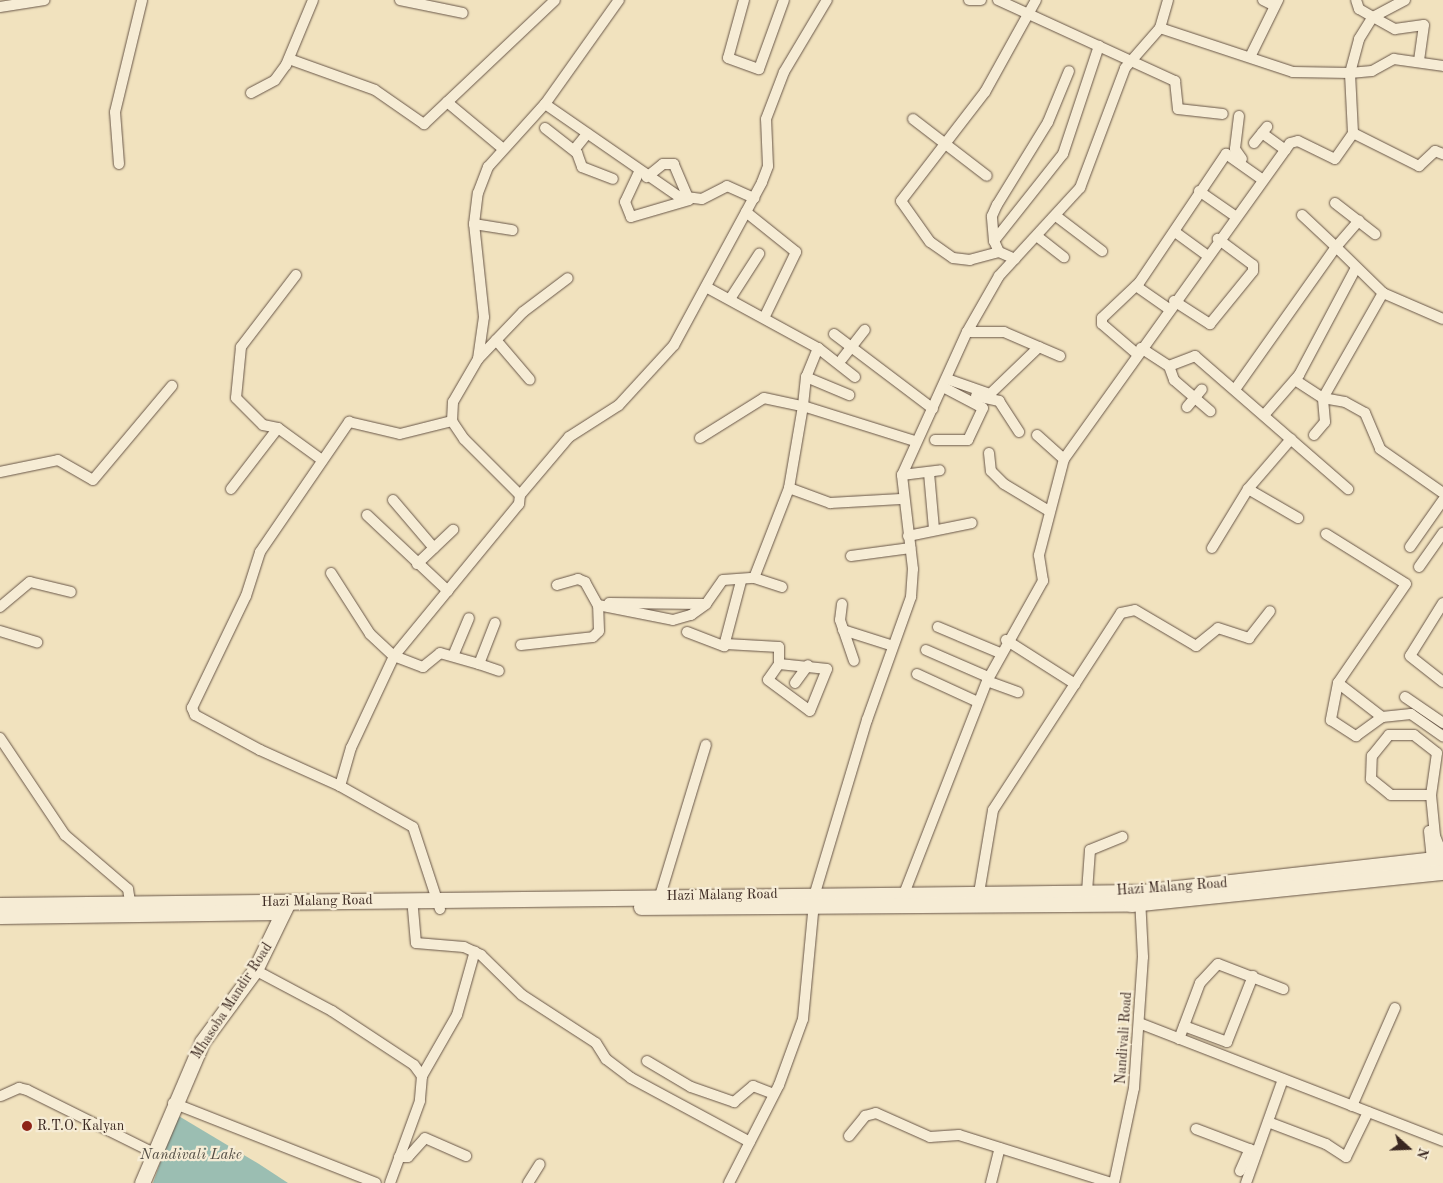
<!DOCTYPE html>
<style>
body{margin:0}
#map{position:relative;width:1443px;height:1183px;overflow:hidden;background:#f1e2be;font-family:"Old Standard TT",serif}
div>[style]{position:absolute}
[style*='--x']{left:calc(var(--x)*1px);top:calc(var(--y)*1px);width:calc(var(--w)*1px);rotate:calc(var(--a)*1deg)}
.water>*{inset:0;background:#9bbeb2}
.roads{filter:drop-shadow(0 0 1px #685648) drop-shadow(0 0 1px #685648)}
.street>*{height:10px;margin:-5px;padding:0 5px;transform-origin:5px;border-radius:5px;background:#f6ecd5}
.secondary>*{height:15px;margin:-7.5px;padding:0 7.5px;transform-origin:7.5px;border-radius:7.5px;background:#f6ecd5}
.dots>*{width:14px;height:14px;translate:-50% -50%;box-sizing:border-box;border:2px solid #f6ecd5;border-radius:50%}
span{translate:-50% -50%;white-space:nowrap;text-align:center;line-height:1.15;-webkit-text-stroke:4.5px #f6ecd5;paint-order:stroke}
.street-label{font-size:14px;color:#3a2720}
.poi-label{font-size:14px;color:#3a2720}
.left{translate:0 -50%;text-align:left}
.water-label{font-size:15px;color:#524d44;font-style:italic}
.north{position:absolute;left:1383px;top:1123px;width:50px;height:50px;-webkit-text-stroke:4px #f6ecd5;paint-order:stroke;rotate:110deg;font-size:14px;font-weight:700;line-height:20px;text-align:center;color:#3a2720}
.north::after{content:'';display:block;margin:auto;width:18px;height:22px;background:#3a2720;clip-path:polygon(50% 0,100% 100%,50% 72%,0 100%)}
</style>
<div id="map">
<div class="water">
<i style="clip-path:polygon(177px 1115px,259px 1164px,288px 1183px,153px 1183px)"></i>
</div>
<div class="roads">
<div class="street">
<i style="--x:400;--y:0;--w:64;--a:11.7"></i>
<i style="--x:744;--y:0;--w:60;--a:105.4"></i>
<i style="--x:728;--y:58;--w:33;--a:20"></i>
<i style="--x:759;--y:69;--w:73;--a:-70.1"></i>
<i style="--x:969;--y:0;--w:12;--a:0"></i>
<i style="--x:998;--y:0;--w:195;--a:24.6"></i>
<i style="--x:1175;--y:81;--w:28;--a:84"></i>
<i style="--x:1178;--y:109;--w:45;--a:6.3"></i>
<i style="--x:1263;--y:0;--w:13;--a:27"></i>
<i style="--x:1405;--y:0;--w:36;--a:152"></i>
<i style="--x:1373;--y:17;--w:25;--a:29"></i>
<i style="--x:1395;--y:29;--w:29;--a:-8"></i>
<i style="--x:1424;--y:25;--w:37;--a:98"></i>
<i style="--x:0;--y:7;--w:45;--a:-9"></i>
<i style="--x:1160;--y:28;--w:140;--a:18.3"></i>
<i style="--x:1293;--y:72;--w:57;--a:1"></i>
<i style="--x:1350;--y:73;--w:35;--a:-75"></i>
<i style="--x:1359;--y:39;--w:26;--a:-58"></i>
<i style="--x:1373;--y:17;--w:16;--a:-150"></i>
<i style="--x:1359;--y:9;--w:9;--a:-108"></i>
<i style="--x:1250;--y:57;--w:64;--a:-63.8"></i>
<i style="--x:289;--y:59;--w:91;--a:19.8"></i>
<i style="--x:375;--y:90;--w:60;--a:34.8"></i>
<i style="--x:424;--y:124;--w:180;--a:-43.4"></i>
<i style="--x:251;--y:93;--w:27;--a:-28"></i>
<i style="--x:275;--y:80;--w:19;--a:-54"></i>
<i style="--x:286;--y:65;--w:70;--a:-67.4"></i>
<i style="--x:447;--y:102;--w:72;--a:39.9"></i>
<i style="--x:545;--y:104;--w:162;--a:34.7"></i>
<i style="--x:678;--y:196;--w:24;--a:7"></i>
<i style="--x:702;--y:199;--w:28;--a:-27"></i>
<i style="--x:727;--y:186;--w:30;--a:24"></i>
<i style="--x:1239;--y:116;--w:33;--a:97"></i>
<i style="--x:1235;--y:149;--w:12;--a:55"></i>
<i style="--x:913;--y:119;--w:93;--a:37.6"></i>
<i style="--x:545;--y:128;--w:41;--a:38"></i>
<i style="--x:577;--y:153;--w:15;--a:70"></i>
<i style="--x:582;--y:167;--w:33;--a:21"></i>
<i style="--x:1262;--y:133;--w:29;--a:36"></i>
<i style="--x:1353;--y:133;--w:74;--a:26.6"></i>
<i style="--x:1419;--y:166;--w:22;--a:-43"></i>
<i style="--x:1435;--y:151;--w:9;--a:21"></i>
<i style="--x:1254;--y:143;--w:21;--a:-51"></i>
<i style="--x:574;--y:150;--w:21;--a:-51"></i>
<i style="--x:119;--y:164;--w:52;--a:-94.4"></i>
<i style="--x:115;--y:112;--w:115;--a:-76.4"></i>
<i style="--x:639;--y:172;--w:33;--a:115"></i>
<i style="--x:625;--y:202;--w:16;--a:68"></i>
<i style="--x:631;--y:217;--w:60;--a:-16.3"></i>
<i style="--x:689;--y:200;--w:39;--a:-113"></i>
<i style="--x:674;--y:164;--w:11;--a:180"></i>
<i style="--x:663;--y:164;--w:21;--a:141"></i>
<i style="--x:1199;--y:191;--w:44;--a:34.8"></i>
<i style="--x:1335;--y:203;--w:51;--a:37.8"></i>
<i style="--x:746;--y:212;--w:64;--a:38.7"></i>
<i style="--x:796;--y:252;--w:71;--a:115.8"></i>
<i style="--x:1302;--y:215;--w:47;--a:43.3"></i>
<i style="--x:1336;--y:247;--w:35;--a:-49"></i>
<i style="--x:1056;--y:216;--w:58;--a:37.3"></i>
<i style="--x:474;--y:224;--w:39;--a:9"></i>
<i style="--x:1175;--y:232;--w:39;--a:36"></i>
<i style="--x:1038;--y:237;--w:33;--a:38"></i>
<i style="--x:994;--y:241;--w:25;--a:-95"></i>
<i style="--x:992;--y:216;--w:12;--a:-66"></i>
<i style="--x:997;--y:205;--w:97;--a:-58.4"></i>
<i style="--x:1048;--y:122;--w:55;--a:-67.6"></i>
<i style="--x:999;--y:252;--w:12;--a:-114"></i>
<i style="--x:994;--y:241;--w:111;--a:-51.6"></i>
<i style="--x:1063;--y:154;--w:114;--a:-71.6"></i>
<i style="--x:1015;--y:259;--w:17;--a:-156"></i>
<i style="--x:999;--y:252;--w:30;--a:165"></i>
<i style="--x:970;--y:260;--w:17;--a:-173"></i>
<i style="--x:953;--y:258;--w:28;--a:-145"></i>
<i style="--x:930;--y:242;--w:50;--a:-125.3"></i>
<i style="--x:901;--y:201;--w:138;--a:-52.4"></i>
<i style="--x:985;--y:92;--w:105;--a:-61"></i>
<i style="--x:296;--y:275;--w:91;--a:127.4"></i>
<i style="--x:241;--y:347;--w:51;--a:95.6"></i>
<i style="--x:236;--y:398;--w:38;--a:45"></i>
<i style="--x:263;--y:425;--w:15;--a:11"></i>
<i style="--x:278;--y:428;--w:54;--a:36"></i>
<i style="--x:1136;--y:286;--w:40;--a:34.9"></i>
<i style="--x:706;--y:287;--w:128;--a:28.6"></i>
<i style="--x:818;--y:348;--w:31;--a:112"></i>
<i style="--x:806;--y:377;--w:29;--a:96"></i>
<i style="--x:803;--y:406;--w:117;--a:17.4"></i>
<i style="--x:730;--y:299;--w:54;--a:-57.2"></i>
<i style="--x:1174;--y:301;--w:43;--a:32.6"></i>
<i style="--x:1210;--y:324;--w:68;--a:-50.9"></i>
<i style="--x:1253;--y:271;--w:6;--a:-90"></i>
<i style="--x:1253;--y:265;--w:44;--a:-143.4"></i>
<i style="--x:967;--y:332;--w:37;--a:0"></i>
<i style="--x:1004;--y:332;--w:61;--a:23.2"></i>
<i style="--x:834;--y:334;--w:124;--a:37.1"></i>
<i style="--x:496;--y:340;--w:52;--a:49.6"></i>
<i style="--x:818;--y:348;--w:47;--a:38.1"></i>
<i style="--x:1141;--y:348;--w:33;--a:33"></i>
<i style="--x:1169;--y:366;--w:28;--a:-21"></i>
<i style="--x:1195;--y:356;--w:203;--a:41"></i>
<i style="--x:1137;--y:354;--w:46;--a:-139.4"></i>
<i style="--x:1102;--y:324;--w:6;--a:-90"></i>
<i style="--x:1102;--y:318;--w:51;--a:-43.4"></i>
<i style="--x:1139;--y:283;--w:156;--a:-56"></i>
<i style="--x:1226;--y:154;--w:45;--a:35.1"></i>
<i style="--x:478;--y:359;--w:65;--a:-46.2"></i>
<i style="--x:523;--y:312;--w:56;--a:-37.1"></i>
<i style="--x:842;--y:359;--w:37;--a:-52"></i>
<i style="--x:1169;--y:366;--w:15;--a:70"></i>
<i style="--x:1174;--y:380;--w:48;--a:40.7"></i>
<i style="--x:806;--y:377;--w:47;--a:22.7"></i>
<i style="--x:947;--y:379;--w:46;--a:19.2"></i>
<i style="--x:990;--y:394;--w:68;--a:-43.8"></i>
<i style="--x:1295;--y:380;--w:33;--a:33"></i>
<i style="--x:1323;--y:398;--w:22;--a:10"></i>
<i style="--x:1345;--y:402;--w:23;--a:29"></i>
<i style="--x:1365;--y:413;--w:39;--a:67"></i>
<i style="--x:1380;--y:449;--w:77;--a:34.9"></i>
<i style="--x:1236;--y:388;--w:173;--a:-54.7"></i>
<i style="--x:1336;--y:247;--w:66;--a:44.4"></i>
<i style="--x:976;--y:396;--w:24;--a:12"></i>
<i style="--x:999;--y:401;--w:37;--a:57"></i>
<i style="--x:1323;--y:398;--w:121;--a:-60.3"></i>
<i style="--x:1383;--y:293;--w:65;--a:23.4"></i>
<i style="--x:1187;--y:407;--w:23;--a:-50"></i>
<i style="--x:1265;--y:414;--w:52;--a:-48.9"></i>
<i style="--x:1299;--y:375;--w:121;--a:-62"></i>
<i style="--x:1037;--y:435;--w:36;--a:42"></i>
<i style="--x:1314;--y:435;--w:17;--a:-50"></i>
<i style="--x:1325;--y:422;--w:24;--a:-95"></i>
<i style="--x:700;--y:438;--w:75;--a:-32"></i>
<i style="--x:764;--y:398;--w:40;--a:12"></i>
<i style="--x:803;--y:406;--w:83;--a:99.7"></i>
<i style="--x:789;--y:488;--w:44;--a:20.1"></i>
<i style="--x:830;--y:503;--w:71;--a:-3.2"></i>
<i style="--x:935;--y:440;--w:33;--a:0"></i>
<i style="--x:968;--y:440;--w:35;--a:-65"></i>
<i style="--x:983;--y:408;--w:45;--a:-152.3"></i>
<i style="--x:989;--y:453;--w:18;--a:84"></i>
<i style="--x:991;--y:471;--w:18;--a:45"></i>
<i style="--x:1004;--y:484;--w:52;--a:31"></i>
<i style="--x:0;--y:472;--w:59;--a:-11.7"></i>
<i style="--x:58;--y:460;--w:40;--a:29.7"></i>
<i style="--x:93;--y:480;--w:123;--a:-50"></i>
<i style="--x:929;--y:473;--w:56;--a:84.9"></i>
<i style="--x:902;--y:475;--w:38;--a:-7"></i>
<i style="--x:231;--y:489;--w:77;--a:-52.4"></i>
<i style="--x:1248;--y:489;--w:58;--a:30.1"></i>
<i style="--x:520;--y:495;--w:76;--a:-49.8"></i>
<i style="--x:569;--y:437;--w:59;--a:-32.6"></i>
<i style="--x:619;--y:405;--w:81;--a:-47.5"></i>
<i style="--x:674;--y:345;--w:185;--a:-61.6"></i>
<i style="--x:762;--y:182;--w:17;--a:-69"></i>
<i style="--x:768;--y:166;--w:47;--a:-92.4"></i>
<i style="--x:766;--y:119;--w:50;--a:-69"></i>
<i style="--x:784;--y:72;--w:84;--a:-59.2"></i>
<i style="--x:393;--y:500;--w:63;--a:49.5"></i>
<i style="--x:367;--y:515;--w:111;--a:43.2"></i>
<i style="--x:1326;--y:534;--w:94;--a:32"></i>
<i style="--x:1406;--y:584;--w:120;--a:124.5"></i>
<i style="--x:1338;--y:683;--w:38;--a:101"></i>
<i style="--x:1331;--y:720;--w:30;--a:33"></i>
<i style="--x:1356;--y:736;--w:32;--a:-36"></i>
<i style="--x:1382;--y:717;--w:29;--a:-6"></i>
<i style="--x:1411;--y:714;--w:39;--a:35"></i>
<i style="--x:908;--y:536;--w:65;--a:-11.5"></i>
<i style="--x:1410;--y:547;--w:57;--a:-54.9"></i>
<i style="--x:1212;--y:548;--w:69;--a:-58.6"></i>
<i style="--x:1248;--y:489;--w:66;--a:-49.3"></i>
<i style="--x:851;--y:556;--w:60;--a:-7.7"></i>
<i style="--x:417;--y:564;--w:50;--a:-43.4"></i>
<i style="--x:1419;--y:567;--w:42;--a:-54.8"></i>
<i style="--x:331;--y:573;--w:72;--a:57.4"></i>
<i style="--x:370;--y:634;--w:33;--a:43"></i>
<i style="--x:394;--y:656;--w:31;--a:21"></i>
<i style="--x:423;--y:667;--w:22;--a:-39"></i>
<i style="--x:440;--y:653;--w:41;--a:15.8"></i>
<i style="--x:479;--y:664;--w:44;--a:-68.7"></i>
<i style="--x:557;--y:585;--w:22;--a:-16"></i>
<i style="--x:578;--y:579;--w:8;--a:23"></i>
<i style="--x:585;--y:582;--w:26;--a:61"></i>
<i style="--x:598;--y:605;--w:76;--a:11.3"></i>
<i style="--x:673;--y:620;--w:19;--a:-16"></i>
<i style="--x:691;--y:615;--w:19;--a:-36"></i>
<i style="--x:706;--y:604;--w:29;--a:-55"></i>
<i style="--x:723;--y:580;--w:31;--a:-4"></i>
<i style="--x:782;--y:587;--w:29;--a:-162"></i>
<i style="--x:754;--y:578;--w:97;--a:-68.7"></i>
<i style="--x:609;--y:603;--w:96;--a:0.6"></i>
<i style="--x:1443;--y:603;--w:62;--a:121.9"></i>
<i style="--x:1410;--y:656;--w:42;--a:38.2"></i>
<i style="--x:842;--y:604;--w:16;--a:97"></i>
<i style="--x:840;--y:620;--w:43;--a:71.1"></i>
<i style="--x:0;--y:607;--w:39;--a:-40"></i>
<i style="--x:30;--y:582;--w:42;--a:13.7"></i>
<i style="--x:938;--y:627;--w:67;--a:22.8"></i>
<i style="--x:843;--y:630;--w:52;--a:17.7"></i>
<i style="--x:0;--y:631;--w:39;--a:17"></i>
<i style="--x:687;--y:632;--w:40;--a:21"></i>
<i style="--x:724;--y:646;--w:67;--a:-75.3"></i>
<i style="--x:1006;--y:640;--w:82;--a:32.5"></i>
<i style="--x:726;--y:644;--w:53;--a:3.2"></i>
<i style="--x:779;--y:647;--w:17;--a:90"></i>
<i style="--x:779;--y:664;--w:19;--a:125"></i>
<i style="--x:768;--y:680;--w:52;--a:36.4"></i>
<i style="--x:810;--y:711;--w:45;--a:-68"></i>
<i style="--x:827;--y:669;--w:48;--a:-174.1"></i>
<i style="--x:521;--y:645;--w:72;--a:-6.3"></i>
<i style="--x:593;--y:637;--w:8;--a:-45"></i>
<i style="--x:599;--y:631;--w:26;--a:-92"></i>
<i style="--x:926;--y:650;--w:68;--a:23.5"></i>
<i style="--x:453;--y:656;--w:41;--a:-67.2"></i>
<i style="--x:479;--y:664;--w:21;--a:19"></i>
<i style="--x:917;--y:674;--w:67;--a:24.7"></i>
<i style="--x:987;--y:681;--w:33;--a:20"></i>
<i style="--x:795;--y:683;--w:22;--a:-54"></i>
<i style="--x:1338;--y:683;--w:56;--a:37.7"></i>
<i style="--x:1405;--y:697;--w:46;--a:34.4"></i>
<i style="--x:0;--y:738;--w:117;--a:56.2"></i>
<i style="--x:65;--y:835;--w:83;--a:40.6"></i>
<i style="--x:128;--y:889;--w:19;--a:81"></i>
<i style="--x:340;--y:786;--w:88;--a:-155.8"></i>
<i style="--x:260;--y:750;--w:74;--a:-151.7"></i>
<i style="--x:195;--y:715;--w:8;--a:-113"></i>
<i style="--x:192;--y:708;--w:124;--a:-64.3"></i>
<i style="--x:246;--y:596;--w:46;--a:-72.3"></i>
<i style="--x:260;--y:552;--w:158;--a:-55.6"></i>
<i style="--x:349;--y:422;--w:52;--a:13.2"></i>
<i style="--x:400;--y:434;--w:54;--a:-14"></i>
<i style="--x:1431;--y:795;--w:40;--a:180"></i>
<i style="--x:1391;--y:795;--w:26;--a:-141"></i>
<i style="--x:1371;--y:779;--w:23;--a:-88"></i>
<i style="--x:1372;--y:756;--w:27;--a:-51"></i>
<i style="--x:1389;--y:735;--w:25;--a:0"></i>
<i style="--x:1414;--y:735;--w:29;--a:38"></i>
<i style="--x:1437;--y:753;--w:42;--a:98.1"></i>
<i style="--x:1431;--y:795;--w:41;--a:84.4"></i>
<i style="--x:1435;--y:836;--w:22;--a:68"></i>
<i style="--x:1429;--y:831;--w:29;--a:84"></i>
<i style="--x:1087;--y:892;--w:42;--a:-85.9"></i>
<i style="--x:1090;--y:850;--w:35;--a:-22"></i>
<i style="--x:979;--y:893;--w:84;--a:-80.4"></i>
<i style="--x:993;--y:810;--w:235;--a:-57"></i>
<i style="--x:1121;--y:613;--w:14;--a:-12"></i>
<i style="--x:1135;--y:610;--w:71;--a:30.5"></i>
<i style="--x:1196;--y:646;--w:28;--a:-39"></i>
<i style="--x:1218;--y:628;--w:33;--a:18"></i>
<i style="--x:1249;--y:638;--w:34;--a:-52"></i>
<i style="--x:660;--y:896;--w:158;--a:-73.1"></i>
<i style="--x:902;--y:899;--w:234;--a:-68.7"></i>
<i style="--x:987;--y:681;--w:115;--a:-60.8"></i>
<i style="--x:1043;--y:581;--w:26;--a:-99"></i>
<i style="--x:1039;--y:555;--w:99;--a:-75.4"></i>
<i style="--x:1064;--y:459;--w:388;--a:-54.4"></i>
<i style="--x:1290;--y:143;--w:8;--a:-14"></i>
<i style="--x:1298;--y:141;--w:41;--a:25.9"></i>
<i style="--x:1335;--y:159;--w:32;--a:-55"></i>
<i style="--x:1353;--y:133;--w:60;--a:-92.9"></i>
<i style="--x:1350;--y:73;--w:22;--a:-5"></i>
<i style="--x:1372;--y:71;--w:25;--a:-29"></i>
<i style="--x:1394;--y:59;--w:49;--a:8.1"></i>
<i style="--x:413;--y:909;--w:34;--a:85"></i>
<i style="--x:416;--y:943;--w:48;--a:4.8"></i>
<i style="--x:464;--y:947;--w:19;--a:25"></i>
<i style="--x:481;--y:955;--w:57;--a:44.3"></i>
<i style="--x:522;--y:995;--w:88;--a:33"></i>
<i style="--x:596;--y:1043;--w:19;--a:58"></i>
<i style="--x:606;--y:1059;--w:31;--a:37"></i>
<i style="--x:631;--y:1078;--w:135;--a:28.3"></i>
<i style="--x:440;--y:909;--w:86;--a:-108.2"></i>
<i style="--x:413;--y:827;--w:84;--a:-150.7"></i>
<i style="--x:340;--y:786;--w:40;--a:-74"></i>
<i style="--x:351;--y:748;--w:102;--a:-64.9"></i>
<i style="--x:394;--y:656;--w:197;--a:-50.6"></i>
<i style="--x:519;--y:504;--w:9;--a:-84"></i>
<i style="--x:520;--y:495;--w:79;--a:-135"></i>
<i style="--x:464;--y:439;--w:22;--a:-124"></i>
<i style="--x:452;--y:421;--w:19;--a:-87"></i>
<i style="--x:453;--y:402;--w:50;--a:-59.8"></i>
<i style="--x:478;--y:359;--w:42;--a:-81.9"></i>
<i style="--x:484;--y:317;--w:94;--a:-96.1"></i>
<i style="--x:474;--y:224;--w:31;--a:-83"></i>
<i style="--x:478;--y:193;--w:28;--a:-69"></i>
<i style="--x:488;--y:167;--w:85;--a:-47.9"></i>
<i style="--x:545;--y:104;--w:128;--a:-54.6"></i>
<i style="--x:255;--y:970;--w:87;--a:28"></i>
<i style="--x:332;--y:1011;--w:98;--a:33.4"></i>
<i style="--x:414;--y:1065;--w:14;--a:54"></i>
<i style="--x:422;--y:1076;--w:25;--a:95"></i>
<i style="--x:420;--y:1101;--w:87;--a:110.1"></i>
<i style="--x:1139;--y:1023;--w:326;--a:21.2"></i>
<i style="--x:1184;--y:1026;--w:46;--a:20.4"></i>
<i style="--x:1227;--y:1042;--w:71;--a:-68.5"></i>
<i style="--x:1179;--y:1039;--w:60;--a:-69.4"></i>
<i style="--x:1200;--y:983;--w:26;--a:-47"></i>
<i style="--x:1218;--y:964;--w:70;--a:21"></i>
<i style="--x:647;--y:1061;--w:51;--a:30.6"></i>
<i style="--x:691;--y:1087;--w:46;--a:19.2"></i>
<i style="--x:734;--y:1102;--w:25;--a:-40"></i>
<i style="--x:753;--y:1086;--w:22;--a:21"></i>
<i style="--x:422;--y:1076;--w:70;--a:-60.2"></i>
<i style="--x:457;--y:1015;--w:66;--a:-74.3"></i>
<i style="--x:1;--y:1096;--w:20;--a:-24"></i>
<i style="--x:19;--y:1088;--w:8;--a:14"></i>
<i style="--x:27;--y:1090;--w:142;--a:26.4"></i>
<i style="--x:173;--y:1103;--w:218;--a:21.5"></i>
<i style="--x:1352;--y:1106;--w:107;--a:-66.3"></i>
<i style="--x:1268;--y:1122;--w:62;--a:20.8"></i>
<i style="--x:1326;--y:1144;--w:24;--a:33"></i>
<i style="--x:1346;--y:1157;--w:50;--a:-63.9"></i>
<i style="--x:1196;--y:1129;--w:65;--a:20.7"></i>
<i style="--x:849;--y:1136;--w:26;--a:-51"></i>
<i style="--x:865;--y:1116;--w:11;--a:-15"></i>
<i style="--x:876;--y:1113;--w:59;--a:24"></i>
<i style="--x:930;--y:1137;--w:29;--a:-4"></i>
<i style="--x:959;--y:1135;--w:159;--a:17.5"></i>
<i style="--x:399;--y:1157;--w:9;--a:0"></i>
<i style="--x:408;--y:1157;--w:25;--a:-48"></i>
<i style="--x:425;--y:1138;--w:45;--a:23.7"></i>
<i style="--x:1240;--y:1171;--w:24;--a:-66"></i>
<i style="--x:528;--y:1183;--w:22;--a:-58"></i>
<i style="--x:729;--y:1183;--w:110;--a:-63"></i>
<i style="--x:779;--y:1085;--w:70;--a:-70"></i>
<i style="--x:803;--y:1019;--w:127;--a:-84.6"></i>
<i style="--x:815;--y:893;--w:181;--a:-73.3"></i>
<i style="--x:867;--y:720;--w:131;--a:-70.3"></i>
<i style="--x:911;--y:597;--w:28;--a:-86"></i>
<i style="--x:913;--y:569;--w:95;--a:-96.7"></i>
<i style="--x:902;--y:475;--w:157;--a:-65.6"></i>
<i style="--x:967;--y:332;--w:64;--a:-60.3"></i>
<i style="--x:999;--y:276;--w:120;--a:-47.4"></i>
<i style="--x:1080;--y:188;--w:128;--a:-69.4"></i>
<i style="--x:1125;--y:68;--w:53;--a:-48.8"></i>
<i style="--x:1160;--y:28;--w:29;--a:-74"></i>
<i style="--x:991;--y:1183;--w:36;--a:-76"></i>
<i style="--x:1114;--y:1183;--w:97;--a:-78.1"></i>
<i style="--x:1134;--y:1088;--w:131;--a:-86.1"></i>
<i style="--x:1143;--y:957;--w:59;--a:-92.9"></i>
<i style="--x:1246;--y:1183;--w:110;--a:-70.4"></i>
</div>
<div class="secondary">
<i style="--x:0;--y:905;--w:1140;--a:-0.65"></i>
<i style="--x:1140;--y:892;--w:305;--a:-6.4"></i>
<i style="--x:641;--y:907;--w:490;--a:-0.4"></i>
<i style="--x:1131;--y:904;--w:314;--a:-5.9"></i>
<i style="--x:0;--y:916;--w:278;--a:-0.8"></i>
<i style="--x:142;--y:1183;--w:153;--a:-66.9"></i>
<i style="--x:202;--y:1042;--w:89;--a:-53.6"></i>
<i style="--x:255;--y:970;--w:73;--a:-64.1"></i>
</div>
</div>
<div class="dots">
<i style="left:27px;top:1126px;background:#8f2418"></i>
</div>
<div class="street-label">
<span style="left:1172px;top:887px;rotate:-4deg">Hazi Malang Road</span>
<span style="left:722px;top:895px;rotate:-1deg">Hazi Malang Road</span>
<span style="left:317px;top:901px;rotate:-1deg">Hazi Malang Road</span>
<span style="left:232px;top:1001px;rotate:-57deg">Mhasoba Mandir Road</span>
<span style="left:1124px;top:1038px;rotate:-86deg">Nandivali Road</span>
</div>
<div class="poi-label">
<span class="left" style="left:37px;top:1126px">R.T.O. Kalyan</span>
</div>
<div class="water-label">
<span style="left:191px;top:1156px">Nandivali Lake</span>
</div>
<div class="north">N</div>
</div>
